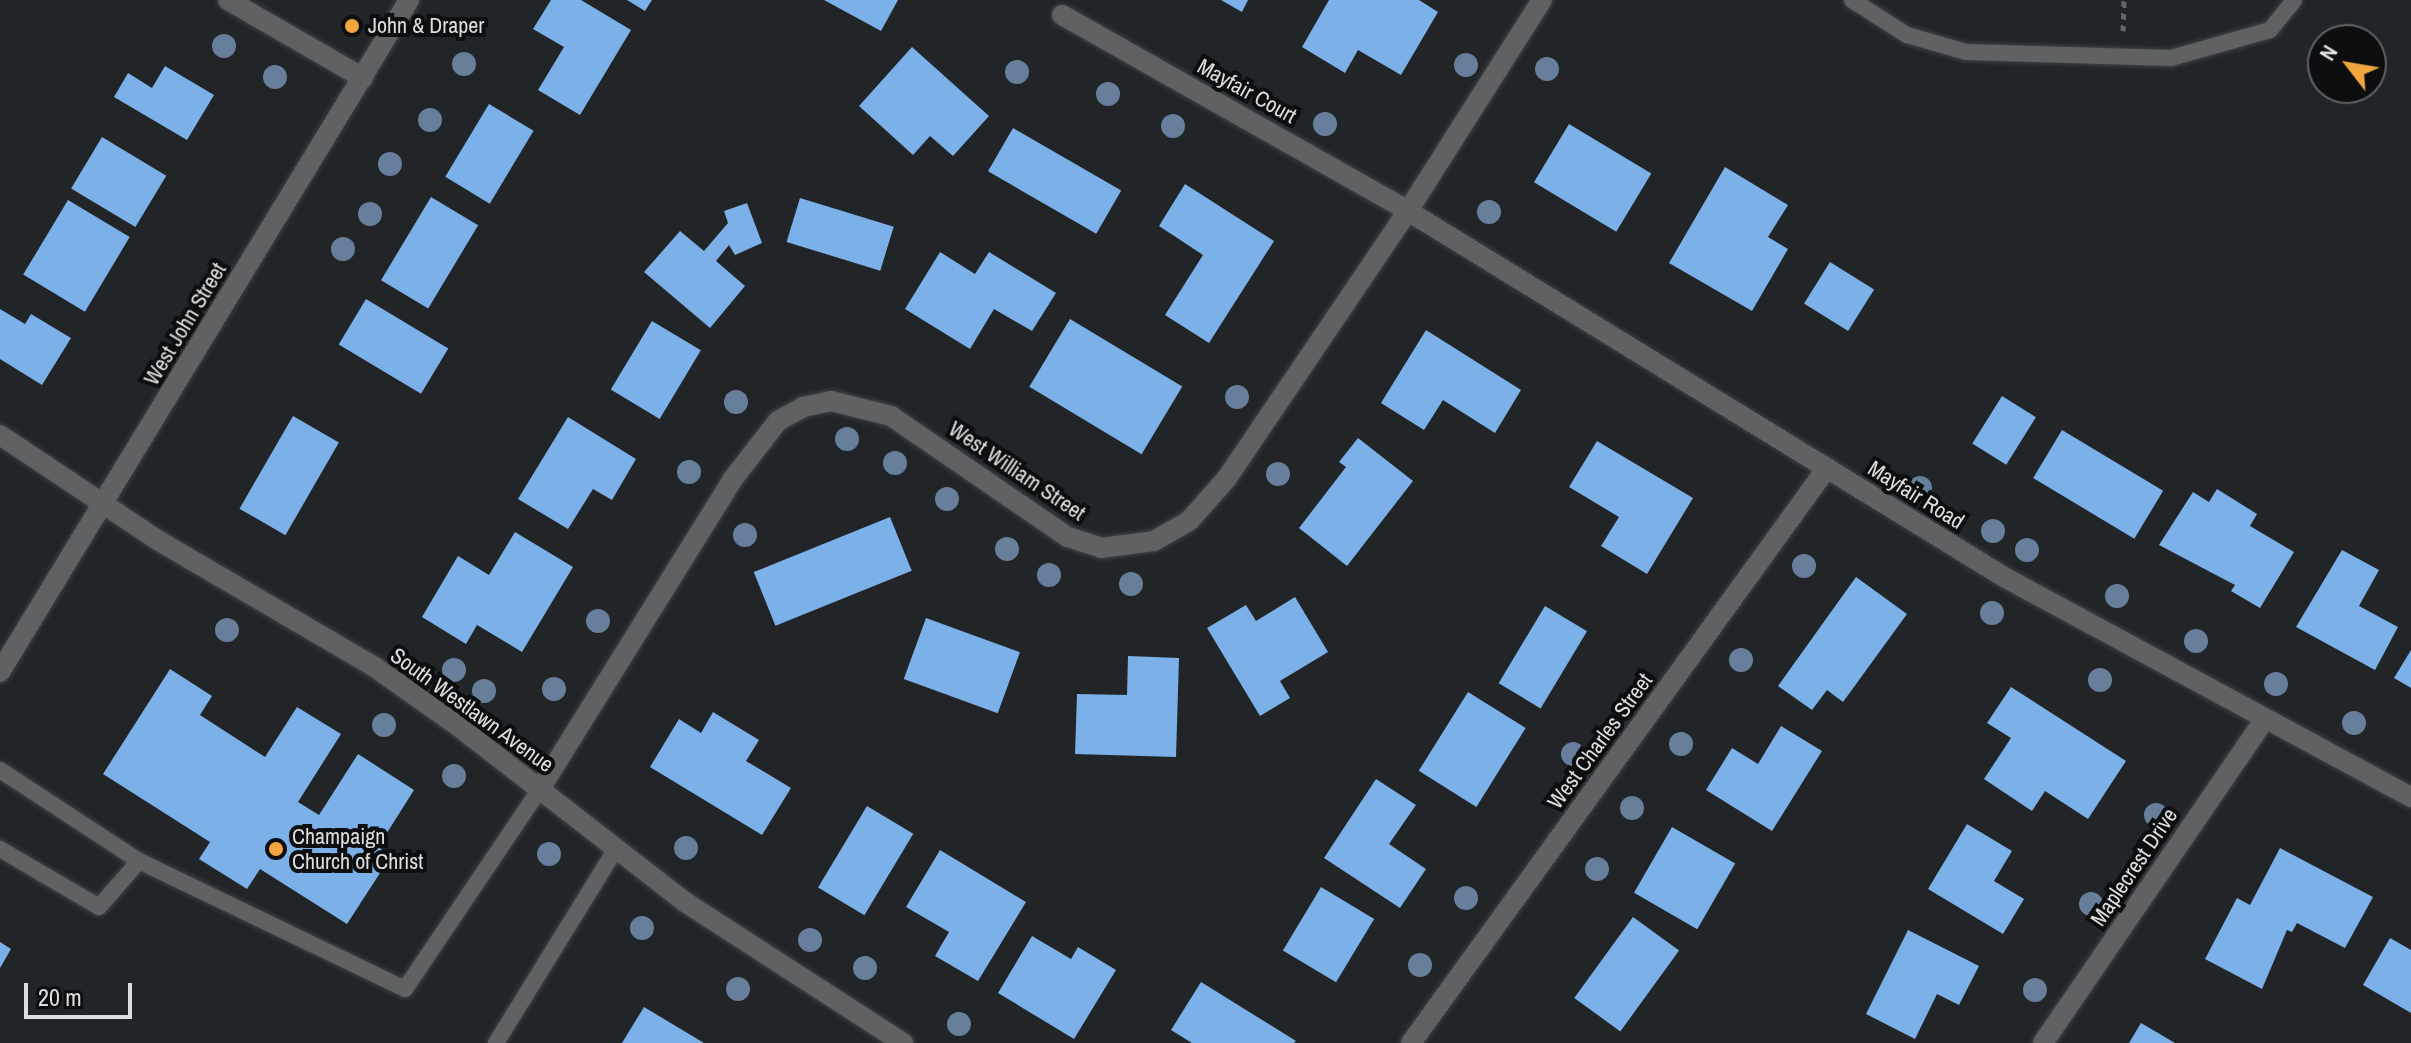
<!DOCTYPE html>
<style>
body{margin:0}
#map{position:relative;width:2411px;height:1043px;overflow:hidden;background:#222528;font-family:"Archivo Narrow",sans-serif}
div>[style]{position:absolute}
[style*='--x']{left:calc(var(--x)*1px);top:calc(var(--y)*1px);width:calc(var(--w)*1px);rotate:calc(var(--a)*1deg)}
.building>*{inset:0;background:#7bb0e9;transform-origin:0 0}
.path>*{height:5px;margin-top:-2.5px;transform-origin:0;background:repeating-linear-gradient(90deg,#636568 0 6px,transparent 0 12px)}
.roads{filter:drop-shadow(0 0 2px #404345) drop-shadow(0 0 2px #404345)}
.service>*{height:16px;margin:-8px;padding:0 8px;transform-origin:8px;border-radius:8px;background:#5f6162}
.minor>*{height:20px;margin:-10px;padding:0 10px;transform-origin:10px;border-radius:10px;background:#5f6162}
.tertiary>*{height:20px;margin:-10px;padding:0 10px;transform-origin:10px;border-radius:10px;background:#5f6162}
.trees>*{width:24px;height:24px;margin:-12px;border-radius:50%;background:#677f9a}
.dots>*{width:22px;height:22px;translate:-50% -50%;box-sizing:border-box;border:4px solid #0d0e0f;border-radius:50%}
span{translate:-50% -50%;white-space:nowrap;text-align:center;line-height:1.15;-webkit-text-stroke:8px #0d0e0f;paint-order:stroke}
.poi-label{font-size:22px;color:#dcdee0}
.left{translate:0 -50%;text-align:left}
.street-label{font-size:22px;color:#dcdee0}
.north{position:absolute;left:2307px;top:24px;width:80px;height:80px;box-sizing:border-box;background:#0d0e0f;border:2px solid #606163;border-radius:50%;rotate:301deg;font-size:22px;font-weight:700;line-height:32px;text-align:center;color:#dcdee0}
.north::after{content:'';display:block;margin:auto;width:28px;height:36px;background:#f1a63f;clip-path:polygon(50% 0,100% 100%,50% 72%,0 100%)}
.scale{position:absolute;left:24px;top:983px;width:108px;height:36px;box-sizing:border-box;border:4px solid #dcdee0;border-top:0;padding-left:10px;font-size:24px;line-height:28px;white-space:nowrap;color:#dcdee0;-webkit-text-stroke:6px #0d0e0f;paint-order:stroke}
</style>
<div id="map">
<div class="building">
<i style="clip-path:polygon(551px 0,581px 0,631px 30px,580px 115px,538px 90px,564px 47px,533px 29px)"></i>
<i style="clip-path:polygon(627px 0,652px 0,645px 11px)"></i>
<i style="clip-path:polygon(824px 0,898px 0,881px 31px)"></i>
<i style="clip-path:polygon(1221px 0,1248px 0,1242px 12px)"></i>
<i style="clip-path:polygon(1329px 0,1419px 0,1438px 12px,1401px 75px,1358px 50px,1345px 73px,1302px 47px)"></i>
<i style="clip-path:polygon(912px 47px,989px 116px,953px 156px,930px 136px,913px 155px,859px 106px)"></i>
<i style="clip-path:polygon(165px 66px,214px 95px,187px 140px,114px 97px,128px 73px,152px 88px)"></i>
<i style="left:489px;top:104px;width:52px;height:85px;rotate:31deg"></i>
<i style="left:1569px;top:124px;width:96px;height:68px;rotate:31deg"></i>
<i style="left:1013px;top:128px;width:125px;height:50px;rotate:30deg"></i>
<i style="left:102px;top:137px;width:75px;height:60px;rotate:31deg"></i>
<i style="clip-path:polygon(1725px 167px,1788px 205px,1768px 237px,1788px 249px,1752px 311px,1669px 263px)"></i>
<i style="clip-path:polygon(1185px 184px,1274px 241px,1209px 343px,1165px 315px,1203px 255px,1159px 226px)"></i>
<i style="left:431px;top:197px;width:55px;height:97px;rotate:31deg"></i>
<i style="left:800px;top:198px;width:98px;height:46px;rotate:17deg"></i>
<i style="left:68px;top:200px;width:72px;height:87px;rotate:31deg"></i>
<i style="clip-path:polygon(747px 203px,762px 243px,735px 255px,729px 245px,716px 261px,745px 286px,710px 328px,644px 272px,680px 231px,704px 251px,728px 223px,724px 211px)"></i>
<i style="clip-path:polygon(940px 252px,975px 274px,989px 252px,1056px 293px,1032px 331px,994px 309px,970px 349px,905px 309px)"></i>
<i style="left:1830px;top:262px;width:52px;height:49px;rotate:32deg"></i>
<i style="left:366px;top:299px;width:96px;height:53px;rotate:31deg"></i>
<i style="clip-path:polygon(0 309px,25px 324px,31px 314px,71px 338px,42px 385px,0 359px)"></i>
<i style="left:1070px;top:319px;width:131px;height:79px;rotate:31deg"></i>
<i style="left:652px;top:321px;width:57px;height:80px;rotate:31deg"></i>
<i style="clip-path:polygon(1426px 330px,1521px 390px,1495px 433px,1443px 400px,1424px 430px,1381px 403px)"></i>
<i style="left:2002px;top:396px;width:40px;height:56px;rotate:32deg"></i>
<i style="left:293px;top:416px;width:53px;height:107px;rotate:30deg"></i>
<i style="clip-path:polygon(568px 417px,636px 459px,612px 500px,593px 489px,568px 529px,518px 499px)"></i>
<i style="left:2062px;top:430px;width:118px;height:56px;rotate:31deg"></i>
<i style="clip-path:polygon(1358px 438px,1413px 481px,1347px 566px,1299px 528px,1346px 467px,1339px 462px)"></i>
<i style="clip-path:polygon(1597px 441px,1693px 498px,1647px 574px,1601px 546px,1619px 517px,1569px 487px)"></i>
<i style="clip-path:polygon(2217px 489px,2257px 514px,2250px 526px,2294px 552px,2260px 608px,2231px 591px,2235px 585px,2159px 545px,2193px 492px,2209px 502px)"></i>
<i style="left:890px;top:517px;width:58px;height:147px;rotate:68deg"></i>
<i style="clip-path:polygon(515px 532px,573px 567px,522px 652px,477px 625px,466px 644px,422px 617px,458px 556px,489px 575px)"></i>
<i style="clip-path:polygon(2342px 550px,2379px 570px,2359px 606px,2398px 627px,2375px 670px,2296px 627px)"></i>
<i style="clip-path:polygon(1856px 577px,1907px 614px,1843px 702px,1827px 690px,1812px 710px,1778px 686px)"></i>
<i style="clip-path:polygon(1295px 597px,1328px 652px,1280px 681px,1290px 698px,1260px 716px,1207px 628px,1246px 605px,1256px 621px)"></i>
<i style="left:1545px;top:606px;width:49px;height:90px;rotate:31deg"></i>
<i style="left:926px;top:618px;width:100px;height:65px;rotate:20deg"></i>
<i style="clip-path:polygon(2411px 650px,2411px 688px,2394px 678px)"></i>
<i style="clip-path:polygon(1128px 656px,1179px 658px,1176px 757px,1075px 754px,1077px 694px,1127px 695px)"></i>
<i style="clip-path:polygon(170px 669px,212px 696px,200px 715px,265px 757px,297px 707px,341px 734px,298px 802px,319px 815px,358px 754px,414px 790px,378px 847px,391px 856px,347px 924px,260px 869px,247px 889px,199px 859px,210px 842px,103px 774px)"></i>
<i style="clip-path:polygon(2011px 687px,2126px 761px,2088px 819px,2045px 791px,2032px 811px,1984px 779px,2011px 738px,1987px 723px)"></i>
<i style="left:1468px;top:692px;width:68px;height:93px;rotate:32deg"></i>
<i style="clip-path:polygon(713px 712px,759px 740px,746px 761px,791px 788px,762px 835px,650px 767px,679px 719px,701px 733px)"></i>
<i style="clip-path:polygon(1781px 726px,1822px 751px,1772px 831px,1706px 790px,1732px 748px,1758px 764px)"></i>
<i style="clip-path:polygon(1376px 779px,1416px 805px,1389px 844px,1426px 869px,1400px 908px,1324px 858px)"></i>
<i style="left:867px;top:806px;width:54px;height:95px;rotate:31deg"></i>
<i style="clip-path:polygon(1967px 824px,2012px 851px,1994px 881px,2024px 899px,2003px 934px,1928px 889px)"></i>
<i style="left:1672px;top:827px;width:73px;height:76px;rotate:30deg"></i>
<i style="clip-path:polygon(2280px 848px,2373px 897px,2345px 948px,2297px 923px,2292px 932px,2287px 930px,2262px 989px,2205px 959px,2237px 898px,2250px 905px)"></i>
<i style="clip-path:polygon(940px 850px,1026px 902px,978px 981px,935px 956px,949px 932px,906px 907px)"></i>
<i style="left:1321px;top:887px;width:62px;height:74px;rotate:31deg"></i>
<i style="left:1633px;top:917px;width:57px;height:100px;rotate:36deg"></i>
<i style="clip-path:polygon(1908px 930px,1979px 966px,1959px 1005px,1937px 994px,1915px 1039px,1866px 1014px)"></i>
<i style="clip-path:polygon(1032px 936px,1071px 959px,1078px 947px,1116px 970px,1074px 1039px,998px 993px)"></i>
<i style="clip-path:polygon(2390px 938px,2411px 950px,2411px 1013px,2363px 985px)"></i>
<i style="clip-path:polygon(0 942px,11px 949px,0 968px)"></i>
<i style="clip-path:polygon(1201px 982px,1296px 1041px,1294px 1043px,1192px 1043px,1171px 1030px)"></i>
<i style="clip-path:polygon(644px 1007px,704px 1043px,622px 1043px)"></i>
<i style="clip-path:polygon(2141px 1023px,2175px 1043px,2129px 1043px)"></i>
</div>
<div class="path">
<i style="--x:2123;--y:31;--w:31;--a:-88"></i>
</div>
<div class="roads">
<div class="service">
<i style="--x:1852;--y:0;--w:65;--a:32.5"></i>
<i style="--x:1907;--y:35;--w:61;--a:16.1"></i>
<i style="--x:1966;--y:52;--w:205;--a:1.7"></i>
<i style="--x:2171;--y:58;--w:103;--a:-15.8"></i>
<i style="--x:2270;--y:30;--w:38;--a:-51"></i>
<i style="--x:0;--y:770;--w:166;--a:33.2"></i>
<i style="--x:139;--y:861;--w:61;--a:131"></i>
<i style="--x:99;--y:907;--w:115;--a:-149.6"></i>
<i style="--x:139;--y:861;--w:295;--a:25.7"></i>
<i style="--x:405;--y:989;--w:241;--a:-56"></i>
<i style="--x:496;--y:1043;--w:228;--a:-58.3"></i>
</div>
<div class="minor">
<i style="--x:228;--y:0;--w:156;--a:30"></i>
<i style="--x:1062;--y:15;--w:398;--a:29.5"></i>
<i style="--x:1408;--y:211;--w:699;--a:31.55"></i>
<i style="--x:2004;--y:577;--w:463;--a:28.4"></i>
<i style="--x:0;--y:435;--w:191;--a:33.7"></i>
<i style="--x:159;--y:541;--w:251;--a:30.3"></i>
<i style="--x:376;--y:668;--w:105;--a:35.3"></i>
<i style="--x:462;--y:729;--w:282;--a:37.8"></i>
<i style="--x:685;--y:902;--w:260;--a:32.9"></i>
<i style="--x:540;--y:789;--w:364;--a:-58.1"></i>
<i style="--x:732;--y:480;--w:75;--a:-52.1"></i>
<i style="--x:778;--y:421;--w:29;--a:-29"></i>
<i style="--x:803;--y:407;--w:29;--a:-12"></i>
<i style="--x:831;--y:401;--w:62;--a:14"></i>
<i style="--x:891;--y:416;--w:214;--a:34.4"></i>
<i style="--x:1068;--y:537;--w:35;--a:18"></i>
<i style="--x:1101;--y:548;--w:53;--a:-7.5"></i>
<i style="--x:1154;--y:541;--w:40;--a:-29.7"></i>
<i style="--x:1189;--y:521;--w:57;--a:-48.5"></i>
<i style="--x:1227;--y:478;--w:323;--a:-55.9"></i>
<i style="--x:1408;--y:211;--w:250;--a:-57.6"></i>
<i style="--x:1411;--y:1043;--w:710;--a:-54.12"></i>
<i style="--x:2043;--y:1043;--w:393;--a:-55.6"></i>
</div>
<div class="tertiary">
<i style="--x:0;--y:672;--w:787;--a:-58.67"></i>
</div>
</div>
<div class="trees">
<i style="left:224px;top:46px"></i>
<i style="left:464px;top:64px"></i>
<i style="left:1466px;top:65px"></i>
<i style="left:1547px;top:69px"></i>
<i style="left:1017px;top:72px"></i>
<i style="left:275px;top:77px"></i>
<i style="left:1108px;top:94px"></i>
<i style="left:430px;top:120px"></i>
<i style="left:1325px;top:124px"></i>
<i style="left:1173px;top:126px"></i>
<i style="left:390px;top:164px"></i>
<i style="left:1489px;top:212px"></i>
<i style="left:370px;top:214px"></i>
<i style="left:343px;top:249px"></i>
<i style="left:1237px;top:397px"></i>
<i style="left:736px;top:402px"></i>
<i style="left:847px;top:439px"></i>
<i style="left:895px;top:463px"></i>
<i style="left:689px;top:472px"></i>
<i style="left:1278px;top:474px"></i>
<i style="left:1920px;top:488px"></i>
<i style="left:947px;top:499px"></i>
<i style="left:1993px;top:531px"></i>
<i style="left:745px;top:535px"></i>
<i style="left:1007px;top:549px"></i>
<i style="left:2027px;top:550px"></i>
<i style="left:1804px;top:566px"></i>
<i style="left:1049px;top:575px"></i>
<i style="left:1131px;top:584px"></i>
<i style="left:2117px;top:596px"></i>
<i style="left:1992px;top:613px"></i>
<i style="left:598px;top:621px"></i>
<i style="left:227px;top:630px"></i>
<i style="left:2196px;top:641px"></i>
<i style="left:1741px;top:660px"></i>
<i style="left:454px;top:670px"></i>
<i style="left:2100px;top:680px"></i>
<i style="left:2276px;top:684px"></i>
<i style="left:554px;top:689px"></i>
<i style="left:484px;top:691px"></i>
<i style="left:2354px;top:723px"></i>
<i style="left:384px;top:725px"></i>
<i style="left:1681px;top:744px"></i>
<i style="left:1573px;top:754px"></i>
<i style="left:454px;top:776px"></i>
<i style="left:1632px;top:808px"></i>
<i style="left:2156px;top:815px"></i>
<i style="left:686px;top:848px"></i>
<i style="left:549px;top:854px"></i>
<i style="left:1597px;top:869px"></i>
<i style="left:1466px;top:898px"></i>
<i style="left:2091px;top:904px"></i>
<i style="left:642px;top:928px"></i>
<i style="left:810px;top:940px"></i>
<i style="left:1420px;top:965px"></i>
<i style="left:865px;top:968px"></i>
<i style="left:738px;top:989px"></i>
<i style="left:2035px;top:990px"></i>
<i style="left:959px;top:1024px"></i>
</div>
<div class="dots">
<i style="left:352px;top:26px;background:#f1a63f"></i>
<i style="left:276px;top:849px;background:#f1a63f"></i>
</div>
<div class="poi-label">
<span class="left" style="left:368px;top:26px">John &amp; Draper</span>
<span class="left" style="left:292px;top:849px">Champaign<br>Church of Christ</span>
</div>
<div class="street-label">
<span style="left:1247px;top:91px;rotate:29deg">Mayfair Court</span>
<span style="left:185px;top:324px;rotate:-59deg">West John Street</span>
<span style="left:1017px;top:471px;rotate:34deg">West William Street</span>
<span style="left:1916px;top:495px;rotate:32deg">Mayfair Road</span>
<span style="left:472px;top:710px;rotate:36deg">South Westlawn Avenue</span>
<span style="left:1600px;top:741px;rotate:-54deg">West Charles Street</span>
<span style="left:2134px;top:867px;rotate:-56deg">Maplecrest Drive</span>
</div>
<div class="north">N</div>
<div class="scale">20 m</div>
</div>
